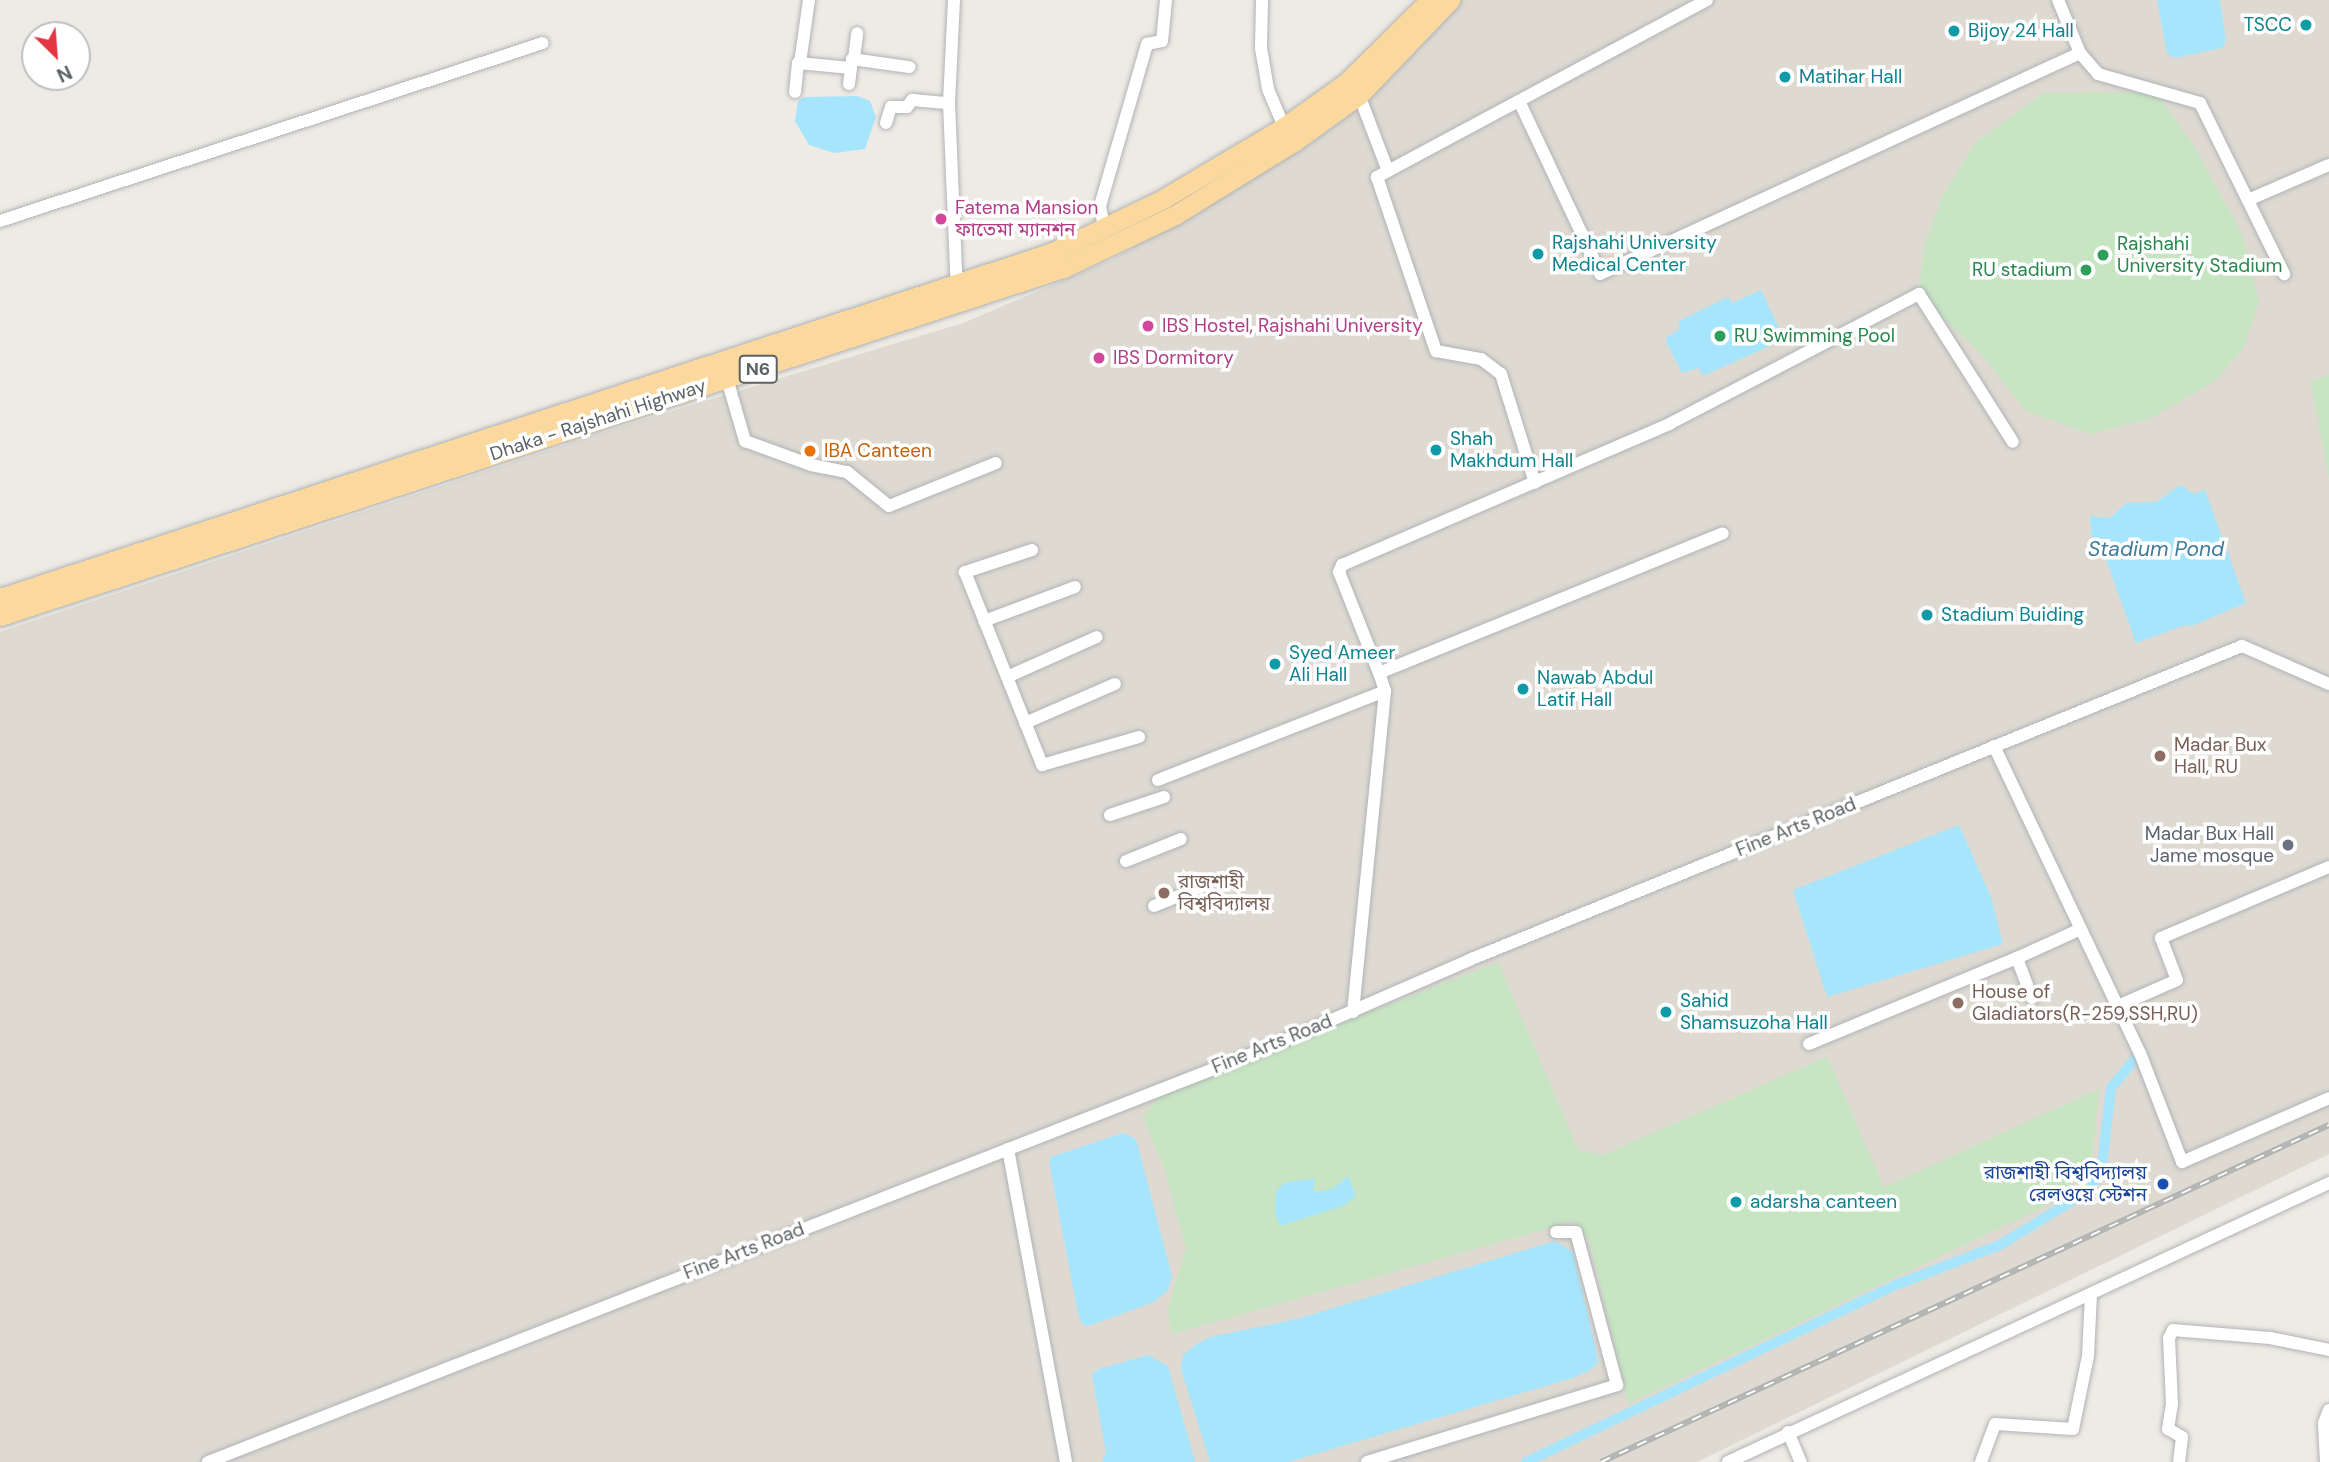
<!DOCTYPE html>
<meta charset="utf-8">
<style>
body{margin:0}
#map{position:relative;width:2329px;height:1462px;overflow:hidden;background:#eeeae4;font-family:"DM Sans","Noto Sans Bengali",sans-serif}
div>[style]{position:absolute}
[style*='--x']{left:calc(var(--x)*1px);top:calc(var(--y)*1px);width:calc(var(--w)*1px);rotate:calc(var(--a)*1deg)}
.education>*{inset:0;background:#dedad2}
.green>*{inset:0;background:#c7e5c2}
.water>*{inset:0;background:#a7e5fc}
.canal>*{height:10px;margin:-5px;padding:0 5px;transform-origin:5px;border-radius:5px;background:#a7e5fc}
.roads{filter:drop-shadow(0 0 2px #b0b3b6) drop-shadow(0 0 2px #b0b3b6)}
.minor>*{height:12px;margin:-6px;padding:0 6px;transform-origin:6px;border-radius:6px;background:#fff}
.trunk>*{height:19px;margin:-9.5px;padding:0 9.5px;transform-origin:9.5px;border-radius:9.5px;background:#fad89e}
.rail>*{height:6px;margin-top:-3px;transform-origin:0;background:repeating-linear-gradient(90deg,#fff 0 10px,#b1b2b2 0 20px);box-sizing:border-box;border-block:2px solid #b1b2b2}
.dots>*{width:19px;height:19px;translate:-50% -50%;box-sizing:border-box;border:4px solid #fff;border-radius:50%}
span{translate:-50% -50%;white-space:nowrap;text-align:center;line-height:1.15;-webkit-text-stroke:7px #fff;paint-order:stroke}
.shield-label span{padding:2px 5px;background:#fff;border:2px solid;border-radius:5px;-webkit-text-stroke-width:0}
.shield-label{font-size:18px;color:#5c6164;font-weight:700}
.culture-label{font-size:19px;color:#0d838f}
.right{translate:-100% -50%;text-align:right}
.left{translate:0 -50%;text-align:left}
.hotel-label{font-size:19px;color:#b23c85}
.leisure-label{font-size:19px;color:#27864d}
.street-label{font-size:19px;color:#5c6164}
.food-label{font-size:19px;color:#c56008}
.education-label{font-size:19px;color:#785e54}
.worship-label{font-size:19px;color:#5b616d}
.transit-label{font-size:19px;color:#164399}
.water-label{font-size:21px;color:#3e7b9c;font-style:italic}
.north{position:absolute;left:21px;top:21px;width:70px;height:70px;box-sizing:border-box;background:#fff;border:2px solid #bec0c1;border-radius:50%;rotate:155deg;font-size:19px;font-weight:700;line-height:28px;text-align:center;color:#5c6164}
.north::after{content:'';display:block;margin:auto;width:24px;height:32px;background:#e43544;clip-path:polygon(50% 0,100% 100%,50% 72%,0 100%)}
</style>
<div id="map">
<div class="education">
<i style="clip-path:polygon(1461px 0,2329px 0,2329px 1154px,1697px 1462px,0 1462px,0 632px,616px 428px,963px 323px,1113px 259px,1308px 146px,1363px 103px)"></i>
</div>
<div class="green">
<i style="clip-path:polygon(2156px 92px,2194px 146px,2242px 234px,2259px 302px,2244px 347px,2216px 380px,2151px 418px,2090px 434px,2026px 411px,1981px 354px,1919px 294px,1924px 247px,1943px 195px,1976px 142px,2044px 93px)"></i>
<i style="clip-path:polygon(2329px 375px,2329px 479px,2311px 382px)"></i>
<i style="clip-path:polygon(1498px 962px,1578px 1150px,1603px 1155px,1827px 1057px,1884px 1187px,2099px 1089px,2091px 1166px,2048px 1205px,1628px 1404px,1590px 1242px,1575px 1221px,1171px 1334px,1168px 1308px,1186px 1249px,1164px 1168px,1143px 1117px,1162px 1093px)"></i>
</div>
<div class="water">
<i style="clip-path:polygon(2157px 0,2220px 0,2226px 41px,2222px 48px,2175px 58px,2167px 54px)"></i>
<i style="clip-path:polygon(858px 96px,870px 101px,876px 117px,865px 149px,834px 153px,809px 145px,795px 121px,798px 101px,804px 97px)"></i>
<i style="clip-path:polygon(1761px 290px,1779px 328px,1771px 333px,1774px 344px,1703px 376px,1698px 368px,1682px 373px,1665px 339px,1679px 329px,1679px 321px,1728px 297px,1732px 303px)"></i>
<i style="clip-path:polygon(2180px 485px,2194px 494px,2205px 490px,2246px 603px,2192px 626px,2185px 625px,2136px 643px,2101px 546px,2092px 536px,2090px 516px,2110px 518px,2126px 503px,2156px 502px)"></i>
<i style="clip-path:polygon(1959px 825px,1991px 897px,2003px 944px,1827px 997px,1793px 890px)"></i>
<i style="clip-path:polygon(1123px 1133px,1136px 1139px,1172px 1276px,1168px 1290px,1154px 1302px,1088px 1326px,1082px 1324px,1078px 1313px,1049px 1162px,1051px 1157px)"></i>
<i style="clip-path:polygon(1348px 1176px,1356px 1196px,1343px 1206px,1280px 1226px,1275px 1214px,1276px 1191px,1286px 1182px,1315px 1179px,1313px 1191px,1321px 1191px,1333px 1189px)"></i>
<i style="clip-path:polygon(1555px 1241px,1573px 1252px,1596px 1350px,1598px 1363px,1590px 1370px,1573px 1378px,1288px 1462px,1210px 1462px,1181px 1369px,1183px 1355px,1194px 1346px,1210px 1337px,1297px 1319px)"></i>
<i style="clip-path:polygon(1148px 1355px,1168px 1366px,1195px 1462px,1102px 1462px,1106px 1452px,1092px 1375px,1099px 1369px)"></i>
</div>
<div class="canal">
<i style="--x:1526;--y:1462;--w:407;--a:-25.6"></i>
<i style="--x:1893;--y:1286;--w:115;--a:-21"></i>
<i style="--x:2000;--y:1245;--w:103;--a:-31.5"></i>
<i style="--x:2088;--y:1191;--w:22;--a:-54"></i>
<i style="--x:2101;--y:1173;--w:86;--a:-83.3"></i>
<i style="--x:2111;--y:1088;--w:45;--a:-50.4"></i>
</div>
<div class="roads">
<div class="minor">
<i style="--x:954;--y:0;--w:103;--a:92.8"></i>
<i style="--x:949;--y:103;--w:187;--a:87.6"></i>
<i style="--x:1262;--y:0;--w:48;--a:91.2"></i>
<i style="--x:1261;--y:48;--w:42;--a:80.3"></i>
<i style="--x:1268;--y:89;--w:41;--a:67.2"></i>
<i style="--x:2080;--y:53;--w:28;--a:49"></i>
<i style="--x:2098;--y:74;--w:106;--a:15.9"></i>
<i style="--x:2200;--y:103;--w:191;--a:63.8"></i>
<i style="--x:854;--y:59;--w:26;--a:-83"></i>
<i style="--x:800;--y:63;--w:64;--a:-81.9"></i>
<i style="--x:849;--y:84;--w:25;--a:-83"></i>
<i style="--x:852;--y:59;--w:58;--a:8"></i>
<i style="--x:795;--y:92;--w:29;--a:-84"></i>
<i style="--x:798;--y:63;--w:53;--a:5.4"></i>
<i style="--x:1359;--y:95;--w:81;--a:69.1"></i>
<i style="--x:1388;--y:171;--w:362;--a:-28.2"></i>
<i style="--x:1519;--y:101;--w:187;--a:64.7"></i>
<i style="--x:886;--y:123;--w:17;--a:-73"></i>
<i style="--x:891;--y:107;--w:16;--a:0"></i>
<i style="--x:907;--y:107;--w:9;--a:-54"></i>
<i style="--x:912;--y:100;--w:37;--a:5"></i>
<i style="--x:1388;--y:171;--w:13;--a:151"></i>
<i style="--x:1377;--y:177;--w:184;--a:71.3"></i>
<i style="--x:1436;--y:351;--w:46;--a:10.1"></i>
<i style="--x:1481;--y:359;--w:25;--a:37"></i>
<i style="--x:1501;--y:374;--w:114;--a:72.7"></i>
<i style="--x:2248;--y:200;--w:88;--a:-23.4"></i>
<i style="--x:0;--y:221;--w:571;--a:-18.15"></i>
<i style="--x:1104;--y:228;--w:22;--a:-100"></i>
<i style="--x:1100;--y:206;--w:169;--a:-73.8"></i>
<i style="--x:1147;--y:44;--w:15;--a:-11"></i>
<i style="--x:1162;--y:41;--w:41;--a:-84.4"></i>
<i style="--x:1600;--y:274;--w:528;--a:-24.72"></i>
<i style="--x:2080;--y:53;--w:57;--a:-112.5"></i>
<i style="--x:727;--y:379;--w:65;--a:73.8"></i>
<i style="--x:745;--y:441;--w:70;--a:20"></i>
<i style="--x:811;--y:465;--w:37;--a:11"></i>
<i style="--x:847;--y:472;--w:54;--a:39"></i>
<i style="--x:889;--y:506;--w:115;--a:-21.9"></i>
<i style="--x:1032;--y:550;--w:71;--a:161.8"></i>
<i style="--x:965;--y:572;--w:208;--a:68.2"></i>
<i style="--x:1042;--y:765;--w:101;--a:-16.1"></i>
<i style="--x:984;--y:621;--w:97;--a:-20.5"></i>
<i style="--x:1379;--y:673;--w:109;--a:-111.6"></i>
<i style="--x:1339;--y:572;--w:8;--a:-67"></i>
<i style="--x:1342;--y:565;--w:358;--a:-23.3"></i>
<i style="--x:1671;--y:423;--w:280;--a:-27.5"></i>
<i style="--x:1919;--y:294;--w:175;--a:57.6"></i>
<i style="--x:1007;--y:677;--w:98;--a:-24"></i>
<i style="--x:1025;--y:723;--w:98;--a:-23.4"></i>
<i style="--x:1994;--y:746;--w:340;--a:64.6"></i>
<i style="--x:2140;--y:1053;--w:117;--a:68.9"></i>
<i style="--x:2182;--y:1162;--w:160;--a:-23.5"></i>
<i style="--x:1158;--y:780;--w:244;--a:-21.4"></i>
<i style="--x:1385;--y:691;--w:19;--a:-108"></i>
<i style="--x:1379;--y:673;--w:371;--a:-22.1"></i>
<i style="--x:1110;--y:815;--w:57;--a:-18.4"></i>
<i style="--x:1126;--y:861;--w:59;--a:-21.8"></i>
<i style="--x:1154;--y:906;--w:51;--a:-22"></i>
<i style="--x:2032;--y:998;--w:43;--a:-110.6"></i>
<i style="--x:2017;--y:958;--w:70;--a:-24.4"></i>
<i style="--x:2118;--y:1006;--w:64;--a:-23.8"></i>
<i style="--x:2177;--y:980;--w:45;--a:-110.9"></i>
<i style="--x:2161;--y:938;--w:182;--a:-22.9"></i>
<i style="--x:1353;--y:1012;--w:323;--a:-84.3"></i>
<i style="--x:1809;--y:1044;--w:225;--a:-22.5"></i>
<i style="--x:1008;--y:1149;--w:318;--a:79.5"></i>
<i style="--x:1788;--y:1432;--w:33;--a:67"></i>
<i style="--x:208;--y:1462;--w:1137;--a:-21.35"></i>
<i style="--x:1267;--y:1048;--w:220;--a:-23.5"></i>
<i style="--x:1469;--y:960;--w:834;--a:-22.11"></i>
<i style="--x:2242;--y:646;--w:95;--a:23.6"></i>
<i style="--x:1367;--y:1462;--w:262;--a:-17.1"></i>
<i style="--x:1617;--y:1385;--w:158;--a:-105"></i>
<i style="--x:1576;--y:1232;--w:20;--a:180"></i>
<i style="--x:1728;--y:1462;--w:663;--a:-24.9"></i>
<i style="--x:1981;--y:1462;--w:40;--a:-69.8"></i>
<i style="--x:1995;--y:1424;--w:78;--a:3.7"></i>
<i style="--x:2073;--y:1429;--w:75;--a:-78.4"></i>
<i style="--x:2088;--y:1356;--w:62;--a:-87.2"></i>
<i style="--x:2179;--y:1462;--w:25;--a:-83"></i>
<i style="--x:2182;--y:1437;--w:16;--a:-150"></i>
<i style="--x:2168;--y:1429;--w:25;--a:-81"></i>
<i style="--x:2172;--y:1404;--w:66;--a:-92.6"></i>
<i style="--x:2169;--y:1338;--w:9;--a:-63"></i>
<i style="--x:2173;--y:1330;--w:97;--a:4.7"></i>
<i style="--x:2270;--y:1338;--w:60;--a:11.5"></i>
<i style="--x:2326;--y:1462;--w:39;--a:-93"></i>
<i style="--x:2324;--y:1423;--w:14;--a:-69"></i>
</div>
<div class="trunk">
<i style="--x:0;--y:598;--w:1108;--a:-18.19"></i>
<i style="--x:1053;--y:252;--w:122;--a:-25.7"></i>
<i style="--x:1163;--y:199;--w:141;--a:-30.8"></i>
<i style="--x:1284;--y:127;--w:77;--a:-35.5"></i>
<i style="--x:1347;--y:82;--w:117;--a:-44.7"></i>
<i style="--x:0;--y:616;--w:1119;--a:-18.13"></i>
<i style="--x:1063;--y:268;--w:124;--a:-25.3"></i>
<i style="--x:1175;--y:215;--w:141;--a:-31.7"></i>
<i style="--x:1295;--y:141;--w:79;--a:-35.7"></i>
<i style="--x:1359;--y:95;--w:132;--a:-46.2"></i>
</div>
</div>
<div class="rail">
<i style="--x:1601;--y:1462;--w:802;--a:-24.84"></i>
</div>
<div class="dots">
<i style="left:2306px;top:25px;background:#0f9aa8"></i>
<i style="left:1954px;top:31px;background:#0f9aa8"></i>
<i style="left:1785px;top:77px;background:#0f9aa8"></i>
<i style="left:941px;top:219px;background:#d1479c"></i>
<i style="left:1538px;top:254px;background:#0f9aa8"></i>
<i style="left:2103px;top:255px;background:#2e9e5b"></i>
<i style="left:2086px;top:270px;background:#2e9e5b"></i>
<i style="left:1148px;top:326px;background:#d1479c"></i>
<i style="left:1720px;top:336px;background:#2e9e5b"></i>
<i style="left:1099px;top:358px;background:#d1479c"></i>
<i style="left:1436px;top:450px;background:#0f9aa8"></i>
<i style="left:810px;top:451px;background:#e8710a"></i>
<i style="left:1927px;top:615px;background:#0f9aa8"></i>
<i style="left:1275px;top:664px;background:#0f9aa8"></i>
<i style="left:1523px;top:689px;background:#0f9aa8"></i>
<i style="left:2160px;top:756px;background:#8d6e63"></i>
<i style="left:2288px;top:845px;background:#6b7280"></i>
<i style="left:1164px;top:893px;background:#8d6e63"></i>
<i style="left:1958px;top:1003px;background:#8d6e63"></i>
<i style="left:1666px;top:1012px;background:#0f9aa8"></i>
<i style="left:2163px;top:1184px;background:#1a4fb4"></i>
<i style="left:1736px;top:1202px;background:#0f9aa8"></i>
</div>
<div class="shield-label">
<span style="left:758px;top:369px">N6</span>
</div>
<div class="culture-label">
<span class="right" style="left:2292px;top:25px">TSCC</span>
<span class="left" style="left:1968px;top:31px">Bijoy 24 Hall</span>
<span class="left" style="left:1799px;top:77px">Matihar Hall</span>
<span class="left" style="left:1552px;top:254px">Rajshahi University<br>Medical Center</span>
<span class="left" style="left:1450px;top:450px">Shah<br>Makhdum Hall</span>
<span class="left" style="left:1941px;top:615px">Stadium Buiding</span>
<span class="left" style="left:1289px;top:664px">Syed Ameer<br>Ali Hall</span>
<span class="left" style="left:1537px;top:689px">Nawab Abdul<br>Latif Hall</span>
<span class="left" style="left:1680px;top:1012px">Sahid<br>Shamsuzoha Hall</span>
<span class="left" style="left:1750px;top:1202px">adarsha canteen</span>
</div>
<div class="hotel-label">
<span class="left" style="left:955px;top:219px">Fatema Mansion<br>ফাতেমা ম্যানশন</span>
<span class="left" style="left:1162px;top:326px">IBS Hostel, Rajshahi University</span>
<span class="left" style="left:1113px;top:358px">IBS Dormitory</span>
</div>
<div class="leisure-label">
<span class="left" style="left:2117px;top:255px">Rajshahi<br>University Stadium</span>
<span class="right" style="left:2072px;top:270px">RU stadium</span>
<span class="left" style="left:1734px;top:336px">RU Swimming Pool</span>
</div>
<div class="street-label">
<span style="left:598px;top:420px;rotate:-18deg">Dhaka - Rajshahi Highway</span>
<span style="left:1796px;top:827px;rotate:-22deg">Fine Arts Road</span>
<span style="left:1272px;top:1044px;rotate:-22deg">Fine Arts Road</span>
<span style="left:744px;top:1251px;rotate:-21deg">Fine Arts Road</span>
</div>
<div class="food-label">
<span class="left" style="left:824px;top:451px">IBA Canteen</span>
</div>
<div class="education-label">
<span class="left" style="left:2174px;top:756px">Madar Bux<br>Hall, RU</span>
<span class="left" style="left:1178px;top:893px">রাজশাহী<br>বিশ্ববিদ্যালয়</span>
<span class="left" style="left:1972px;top:1003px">House of<br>Gladiators(R-259,SSH,RU)</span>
</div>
<div class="worship-label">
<span class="right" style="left:2274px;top:845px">Madar Bux Hall<br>Jame mosque</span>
</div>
<div class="transit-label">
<span class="right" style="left:2147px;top:1184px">রাজশাহী বিশ্ববিদ্যালয়<br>রেলওয়ে স্টেশন</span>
</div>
<div class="water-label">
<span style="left:2156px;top:549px">Stadium Pond</span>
</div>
<div class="north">N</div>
</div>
